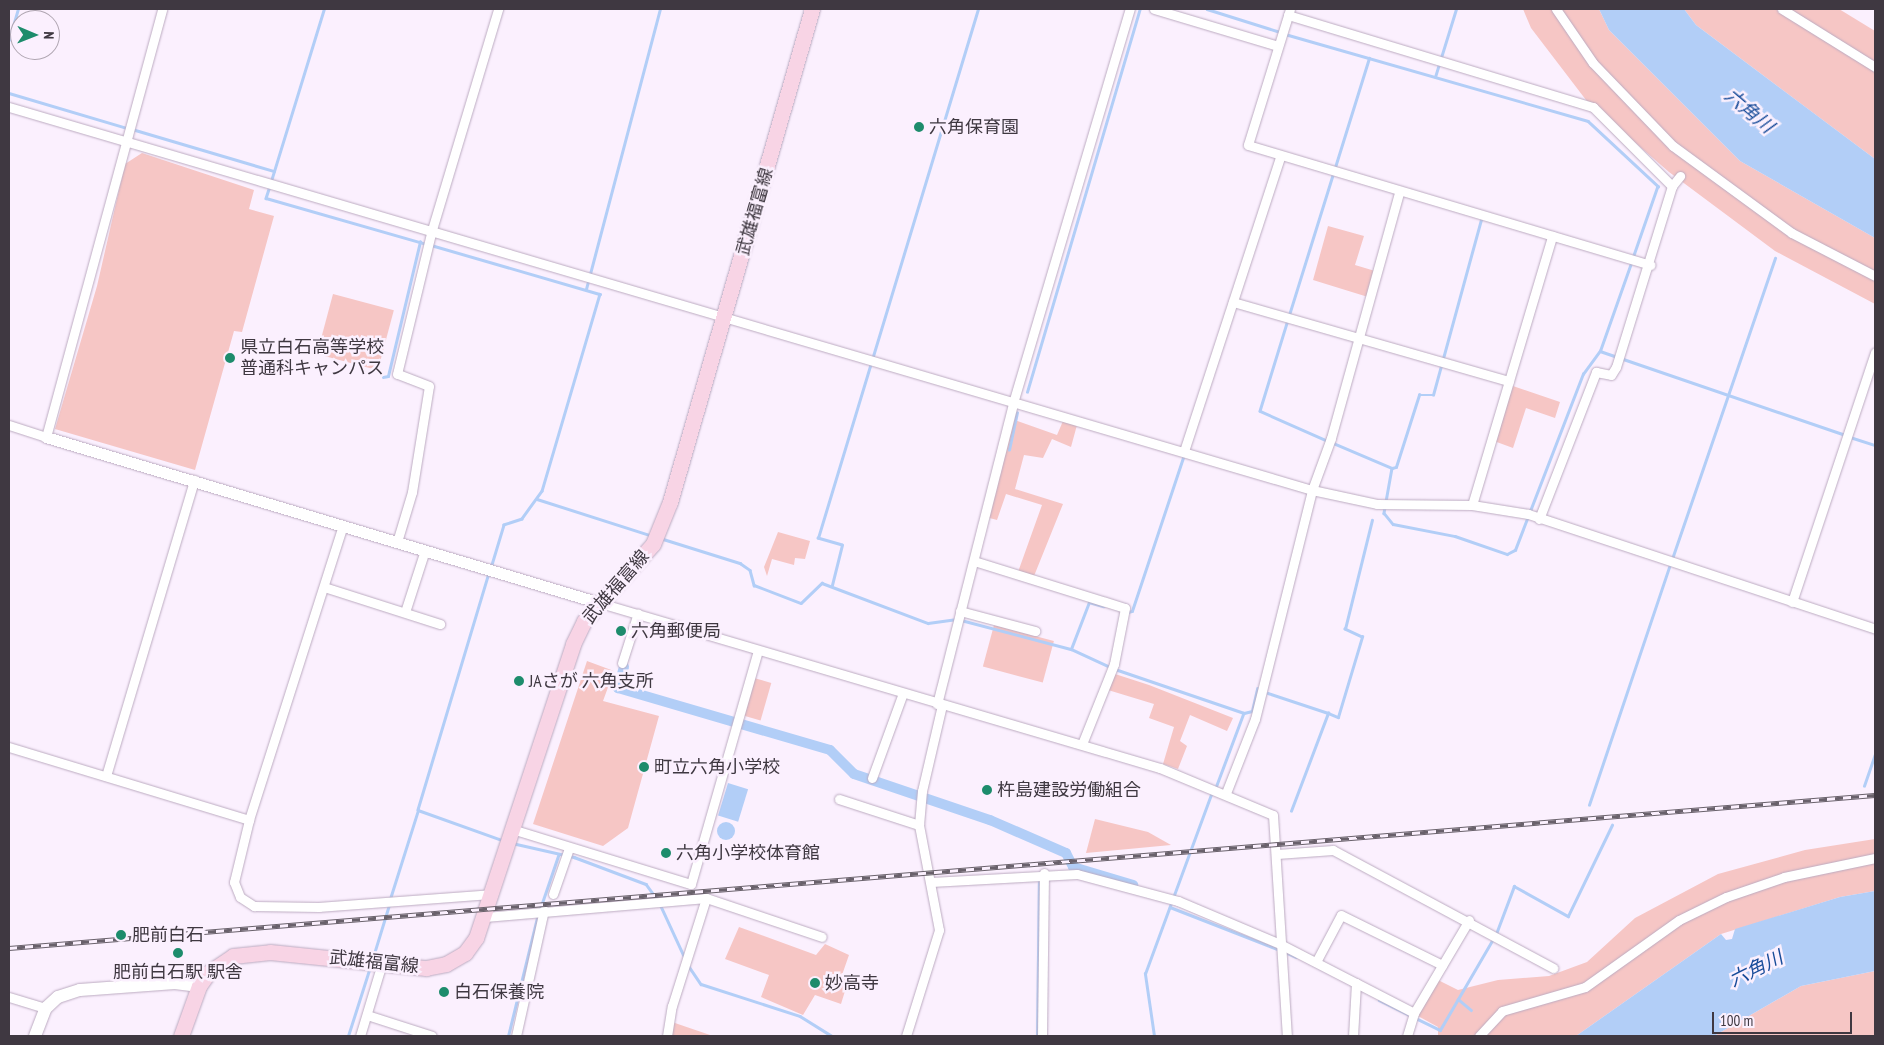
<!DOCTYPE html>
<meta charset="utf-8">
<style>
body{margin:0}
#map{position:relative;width:1884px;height:1045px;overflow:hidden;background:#fbf0fe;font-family:"PT Sans Narrow","Noto Sans JP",sans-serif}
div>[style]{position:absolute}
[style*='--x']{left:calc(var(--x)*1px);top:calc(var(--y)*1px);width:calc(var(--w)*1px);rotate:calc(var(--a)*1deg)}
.green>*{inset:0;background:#f6c6c5;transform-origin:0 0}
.water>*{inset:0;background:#b2cef7;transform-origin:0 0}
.round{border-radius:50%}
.stream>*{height:2.5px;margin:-1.25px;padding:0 1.25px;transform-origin:1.25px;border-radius:1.25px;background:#b2cef7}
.canal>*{height:10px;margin:-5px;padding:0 5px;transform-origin:5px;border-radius:5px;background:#b2cef7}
.roads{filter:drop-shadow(0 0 1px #bcabc1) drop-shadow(0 0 1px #bcabc1)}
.minor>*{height:9px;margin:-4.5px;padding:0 4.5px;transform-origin:4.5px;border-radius:4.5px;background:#fff}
.tertiary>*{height:11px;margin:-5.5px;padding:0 5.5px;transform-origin:5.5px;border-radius:5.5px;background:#fff}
.secondary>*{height:12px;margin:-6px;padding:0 6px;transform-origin:6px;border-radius:6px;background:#fff}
.primary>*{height:15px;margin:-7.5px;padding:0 7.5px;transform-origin:7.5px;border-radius:7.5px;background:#f8d4e5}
.rail>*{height:4.5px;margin-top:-2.25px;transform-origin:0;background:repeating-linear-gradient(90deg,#fbf0fe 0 8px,#69616b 0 16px);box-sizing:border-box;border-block:1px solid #69616b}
.dots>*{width:14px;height:14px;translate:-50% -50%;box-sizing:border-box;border:2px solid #fbf0fe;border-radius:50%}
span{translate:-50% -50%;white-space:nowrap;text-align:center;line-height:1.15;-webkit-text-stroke:5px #fbf0fe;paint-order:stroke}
.poi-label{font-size:18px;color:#3f3841}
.left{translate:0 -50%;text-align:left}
.street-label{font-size:18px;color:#3f3841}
.water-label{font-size:19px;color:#174b99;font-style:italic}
.frame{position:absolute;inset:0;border:10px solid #3f3841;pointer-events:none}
.north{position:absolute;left:10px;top:10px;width:50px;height:50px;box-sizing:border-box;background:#fbf0fe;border:1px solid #b0a6b2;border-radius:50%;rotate:91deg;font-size:14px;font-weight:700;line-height:20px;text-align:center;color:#3f3841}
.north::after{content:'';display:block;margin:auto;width:18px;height:22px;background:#1d8c6c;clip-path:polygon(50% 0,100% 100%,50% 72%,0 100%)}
.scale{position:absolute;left:1712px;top:1012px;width:140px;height:22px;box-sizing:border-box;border:2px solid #3f3841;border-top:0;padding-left:6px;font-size:15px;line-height:18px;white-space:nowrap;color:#3f3841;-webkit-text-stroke:4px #fbf0fe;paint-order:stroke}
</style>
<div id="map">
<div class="green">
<i style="clip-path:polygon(1523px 9px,1599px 9px,1609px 30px,1740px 161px,1875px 238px,1875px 304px,1775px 251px,1669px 172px,1586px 100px,1531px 28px)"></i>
<i style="clip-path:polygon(1684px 9px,1839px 9px,1875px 31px,1875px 159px,1696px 25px)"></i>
<i style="clip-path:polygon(142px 153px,254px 190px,249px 209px,274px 216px,242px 332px,234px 331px,195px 470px,55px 429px,97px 286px,125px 164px)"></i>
<i style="clip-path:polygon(1328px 226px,1364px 236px,1355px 265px,1375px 271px,1368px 297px,1313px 280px)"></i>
<i style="left:333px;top:294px;width:63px;height:62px;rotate:15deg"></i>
<i style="clip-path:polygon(1513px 386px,1560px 402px,1555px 418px,1526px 408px,1513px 448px,1494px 441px)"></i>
<i style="clip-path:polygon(1006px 417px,1057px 435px,1063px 421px,1077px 425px,1071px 447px,1052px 439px,1043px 458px,1024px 455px,1015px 489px,1063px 504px,1034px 576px,1018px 572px,1042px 505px,1006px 494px,997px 520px,982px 516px)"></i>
<i style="clip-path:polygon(778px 532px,810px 541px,805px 559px,795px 558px,794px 565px,772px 559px,767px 576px,764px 567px)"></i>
<i style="left:994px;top:625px;width:62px;height:43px;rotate:15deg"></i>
<i style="clip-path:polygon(587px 661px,614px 671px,603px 701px,659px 716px,628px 828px,603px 846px,533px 824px)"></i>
<i style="clip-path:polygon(1115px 674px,1149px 685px,1233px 718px,1227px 731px,1190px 715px,1180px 741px,1187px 746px,1178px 769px,1163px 764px,1174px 727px,1149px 718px,1154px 704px,1108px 690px)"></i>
<i style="left:754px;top:678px;width:18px;height:39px;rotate:16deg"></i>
<i style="clip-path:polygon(1095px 819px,1148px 832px,1171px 845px,1086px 853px)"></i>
<i style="clip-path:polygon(1875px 839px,1875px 891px,1840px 897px,1721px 934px,1576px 1036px,1438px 1036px,1438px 1027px,1418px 1016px,1438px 980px,1458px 990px,1498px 980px,1549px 976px,1587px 962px,1635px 918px,1718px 874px,1805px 850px)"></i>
<i style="clip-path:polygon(739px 927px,816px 955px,825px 944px,849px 955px,842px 975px,849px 978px,841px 1004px,815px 995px,803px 1015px,761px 997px,769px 975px,725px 959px)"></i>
<i style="clip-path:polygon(1875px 971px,1875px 1036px,1714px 1036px,1801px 986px)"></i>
<i style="clip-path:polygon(672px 1022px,713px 1036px,671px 1036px)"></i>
</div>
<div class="water">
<i style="clip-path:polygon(1599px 9px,1684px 9px,1696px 25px,1875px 159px,1875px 238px,1740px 161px,1609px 30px)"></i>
<i style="left:728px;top:783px;width:21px;height:34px;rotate:17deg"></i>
<i class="round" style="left:717px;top:822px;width:18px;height:18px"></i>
<i style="clip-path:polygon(1875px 891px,1875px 971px,1801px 986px,1714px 1036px,1576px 1036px,1721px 934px,1726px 940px,1732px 939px,1735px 929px,1840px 897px)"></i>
</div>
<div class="stream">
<i style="--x:1207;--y:9;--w:77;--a:17.5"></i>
<i style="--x:1285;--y:34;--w:315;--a:16"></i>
<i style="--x:1588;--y:121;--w:96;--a:42.9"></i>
<i style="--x:1658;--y:186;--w:76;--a:109.1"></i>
<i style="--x:9;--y:40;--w:32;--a:-74"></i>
<i style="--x:1435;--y:77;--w:71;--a:-72.8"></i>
<i style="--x:9;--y:93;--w:123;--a:16.5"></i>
<i style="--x:132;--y:129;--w:148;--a:16.5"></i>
<i style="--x:271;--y:181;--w:180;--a:-72.9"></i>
<i style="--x:270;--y:186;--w:13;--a:108"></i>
<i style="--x:266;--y:198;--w:166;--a:16"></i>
<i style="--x:431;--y:245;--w:176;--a:16.2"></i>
<i style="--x:600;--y:294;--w:205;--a:106.4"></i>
<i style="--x:542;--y:491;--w:34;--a:126"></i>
<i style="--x:522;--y:519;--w:19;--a:162"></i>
<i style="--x:504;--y:525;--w:45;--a:106.8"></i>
<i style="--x:586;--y:289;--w:290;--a:-75.2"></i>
<i style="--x:1289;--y:315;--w:269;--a:-72.7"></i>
<i style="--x:1288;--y:320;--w:95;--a:107.1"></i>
<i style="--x:1260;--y:411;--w:74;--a:23.8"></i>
<i style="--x:1600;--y:351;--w:259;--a:18.9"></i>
<i style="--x:383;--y:377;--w:5;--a:-11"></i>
<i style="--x:388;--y:376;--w:138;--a:-76.6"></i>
<i style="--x:1027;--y:392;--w:399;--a:-73.6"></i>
<i style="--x:1850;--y:437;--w:26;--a:18"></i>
<i style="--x:1333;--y:443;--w:64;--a:23"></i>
<i style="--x:1392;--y:468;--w:46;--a:100.1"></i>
<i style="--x:1384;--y:513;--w:14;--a:51"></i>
<i style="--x:1393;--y:524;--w:63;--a:11"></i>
<i style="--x:1455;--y:536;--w:55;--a:19.1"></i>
<i style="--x:1507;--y:554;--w:9;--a:-27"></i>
<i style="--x:1515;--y:550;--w:36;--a:-69"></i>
<i style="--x:1009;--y:450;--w:38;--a:-78"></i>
<i style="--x:1392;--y:468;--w:4;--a:-14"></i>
<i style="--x:1396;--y:467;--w:76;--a:-72.3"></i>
<i style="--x:1419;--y:395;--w:14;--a:0"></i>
<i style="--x:1433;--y:395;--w:182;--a:-74.7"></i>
<i style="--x:537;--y:499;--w:119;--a:17.7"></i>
<i style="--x:1530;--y:511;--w:147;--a:-68.9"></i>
<i style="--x:1583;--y:374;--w:29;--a:-54"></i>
<i style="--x:1600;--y:351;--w:93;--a:-70.6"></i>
<i style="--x:660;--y:538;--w:84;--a:17.4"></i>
<i style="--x:740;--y:563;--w:12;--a:35"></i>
<i style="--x:750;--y:570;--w:16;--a:75"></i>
<i style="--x:754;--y:585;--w:50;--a:21"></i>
<i style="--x:801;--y:603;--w:29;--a:-44"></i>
<i style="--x:822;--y:583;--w:113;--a:20.7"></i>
<i style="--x:928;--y:623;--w:27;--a:-8"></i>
<i style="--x:1672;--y:559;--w:318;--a:-71.1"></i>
<i style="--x:489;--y:573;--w:247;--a:106.7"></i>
<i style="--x:418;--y:810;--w:89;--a:19.7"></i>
<i style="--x:832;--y:585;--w:41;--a:-76"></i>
<i style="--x:842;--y:545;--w:25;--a:-164"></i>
<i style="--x:818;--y:538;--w:553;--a:-73.17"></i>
<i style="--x:1128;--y:612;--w:4;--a:-14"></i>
<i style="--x:1132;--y:611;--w:164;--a:-71.6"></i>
<i style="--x:961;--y:620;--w:114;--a:14.8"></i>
<i style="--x:1071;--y:649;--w:43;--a:24.8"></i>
<i style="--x:1071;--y:649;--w:50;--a:-69"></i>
<i style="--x:1089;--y:602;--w:15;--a:16"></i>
<i style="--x:1115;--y:669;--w:136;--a:18.8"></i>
<i style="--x:1244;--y:713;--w:80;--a:110.5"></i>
<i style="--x:1268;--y:693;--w:63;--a:18.4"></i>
<i style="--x:1244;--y:713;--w:8;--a:-14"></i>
<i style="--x:1252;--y:711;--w:23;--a:-77"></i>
<i style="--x:1864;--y:786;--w:34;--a:-71"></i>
<i style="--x:1589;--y:805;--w:254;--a:-71.4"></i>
<i style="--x:1291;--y:811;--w:105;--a:-69.3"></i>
<i style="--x:1328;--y:713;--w:11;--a:22"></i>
<i style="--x:1338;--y:717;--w:84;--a:-73.3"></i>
<i style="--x:1362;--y:637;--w:19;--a:-155"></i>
<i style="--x:1345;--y:629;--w:112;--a:-76.1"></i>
<i style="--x:512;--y:843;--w:64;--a:12.7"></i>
<i style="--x:574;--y:857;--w:77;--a:20.6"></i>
<i style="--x:646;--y:884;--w:19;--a:54"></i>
<i style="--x:390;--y:899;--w:93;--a:-72.5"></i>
<i style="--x:660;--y:904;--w:60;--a:65.2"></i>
<i style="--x:1170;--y:907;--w:118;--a:21.4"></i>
<i style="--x:540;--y:909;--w:56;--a:-71.2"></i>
<i style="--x:1496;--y:934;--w:51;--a:-69.4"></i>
<i style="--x:1514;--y:886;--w:62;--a:29.1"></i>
<i style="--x:1568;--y:916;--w:101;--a:-64.2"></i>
<i style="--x:1285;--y:952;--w:12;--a:24"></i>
<i style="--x:373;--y:957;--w:54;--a:-72.9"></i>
<i style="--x:688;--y:965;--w:23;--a:56"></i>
<i style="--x:701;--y:984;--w:104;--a:17.9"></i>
<i style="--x:800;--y:1016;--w:38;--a:32"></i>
<i style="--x:1458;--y:999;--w:17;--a:40"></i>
<i style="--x:1379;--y:1000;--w:68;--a:26.2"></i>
<i style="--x:1440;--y:1030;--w:105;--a:-59.8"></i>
<i style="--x:348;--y:1036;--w:72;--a:-72.3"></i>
<i style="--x:508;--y:1036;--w:126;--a:-76.2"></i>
<i style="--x:1037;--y:1036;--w:157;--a:-89.3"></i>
<i style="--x:1154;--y:1036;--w:63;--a:-98.3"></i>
<i style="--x:1145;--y:974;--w:194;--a:-69.8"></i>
</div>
<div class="canal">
<i style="--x:624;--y:667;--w:22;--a:106"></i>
<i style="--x:618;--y:688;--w:221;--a:16.3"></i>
<i style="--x:830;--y:750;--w:34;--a:45"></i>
<i style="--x:854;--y:774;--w:144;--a:18.7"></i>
<i style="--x:990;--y:820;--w:83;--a:23.5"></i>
<i style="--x:1066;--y:853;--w:16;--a:63"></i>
<i style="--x:1073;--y:867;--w:63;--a:16.7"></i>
</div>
<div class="roads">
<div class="minor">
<i style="--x:1154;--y:9;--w:129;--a:16.6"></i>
<i style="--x:1290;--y:9;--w:142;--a:107.2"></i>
<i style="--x:1248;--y:145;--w:420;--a:16.6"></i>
<i style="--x:1556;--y:9;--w:65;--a:55.6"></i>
<i style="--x:1593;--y:63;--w:115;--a:46.1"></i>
<i style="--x:1673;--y:146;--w:147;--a:36.2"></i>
<i style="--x:1792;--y:233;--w:93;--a:27.4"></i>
<i style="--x:1782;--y:9;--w:110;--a:31.9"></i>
<i style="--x:1288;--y:15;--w:319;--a:16.8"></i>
<i style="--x:1593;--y:107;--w:112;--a:45"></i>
<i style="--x:9;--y:107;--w:1358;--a:16.38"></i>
<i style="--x:1312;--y:490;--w:66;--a:12.2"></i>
<i style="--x:1377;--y:504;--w:95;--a:0.6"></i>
<i style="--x:1472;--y:505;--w:57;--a:9.1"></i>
<i style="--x:1528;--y:514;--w:366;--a:18.3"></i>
<i style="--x:1233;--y:302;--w:287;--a:16"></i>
<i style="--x:9;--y:425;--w:39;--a:18"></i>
<i style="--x:46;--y:437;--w:443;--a:-74.8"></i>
<i style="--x:1184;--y:451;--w:311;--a:-71.9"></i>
<i style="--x:1472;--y:505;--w:281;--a:-73.4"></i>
<i style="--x:1539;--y:519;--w:158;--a:-68.8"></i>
<i style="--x:1596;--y:372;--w:15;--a:11"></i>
<i style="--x:1611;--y:375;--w:9;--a:-58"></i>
<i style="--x:1616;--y:367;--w:189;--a:-72.8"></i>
<i style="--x:1672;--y:186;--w:13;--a:-51"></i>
<i style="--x:343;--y:525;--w:310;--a:107.7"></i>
<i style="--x:249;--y:820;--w:64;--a:103.6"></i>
<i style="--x:234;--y:882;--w:16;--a:68"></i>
<i style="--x:240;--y:897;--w:17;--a:33"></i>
<i style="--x:254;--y:906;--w:65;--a:0.9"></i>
<i style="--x:319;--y:907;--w:174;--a:-4.3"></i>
<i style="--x:397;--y:542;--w:52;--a:-73.3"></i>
<i style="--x:412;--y:492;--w:107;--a:-80.9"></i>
<i style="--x:429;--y:386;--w:34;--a:-159"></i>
<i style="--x:397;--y:374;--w:145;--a:-76.4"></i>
<i style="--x:431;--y:233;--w:234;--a:-73.3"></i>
<i style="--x:974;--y:561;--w:158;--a:17.3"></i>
<i style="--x:1125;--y:608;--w:57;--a:101.1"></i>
<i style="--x:1114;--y:664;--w:86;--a:111.8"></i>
<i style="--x:324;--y:587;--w:122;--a:17.7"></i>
<i style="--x:1792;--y:602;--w:263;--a:-71.6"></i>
<i style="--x:600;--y:603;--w:584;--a:16.42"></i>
<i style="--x:1160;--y:768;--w:122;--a:22.6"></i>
<i style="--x:1273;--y:815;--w:221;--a:86.4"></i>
<i style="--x:960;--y:611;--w:78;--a:14.9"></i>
<i style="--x:405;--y:612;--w:65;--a:-72.1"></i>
<i style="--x:622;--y:663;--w:52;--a:-72.3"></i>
<i style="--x:937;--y:704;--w:310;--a:-75.8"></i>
<i style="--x:1013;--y:403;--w:411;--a:-73.5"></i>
<i style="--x:9;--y:747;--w:251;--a:16.9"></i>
<i style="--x:106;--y:776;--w:309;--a:-73.4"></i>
<i style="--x:872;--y:778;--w:90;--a:-70"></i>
<i style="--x:1226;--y:793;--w:79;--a:-68.6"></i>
<i style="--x:1255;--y:719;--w:236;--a:-76"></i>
<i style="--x:1312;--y:490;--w:55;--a:-69.9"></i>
<i style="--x:1331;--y:438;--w:255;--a:-74.5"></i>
<i style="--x:839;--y:799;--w:84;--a:18"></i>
<i style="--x:515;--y:830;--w:184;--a:17.1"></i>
<i style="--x:691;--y:884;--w:242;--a:-74"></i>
<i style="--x:1277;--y:854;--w:56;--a:-4.1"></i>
<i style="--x:1333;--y:850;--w:250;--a:28.2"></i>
<i style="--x:931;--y:882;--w:146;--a:-3.1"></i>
<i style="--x:1077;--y:874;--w:105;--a:15"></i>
<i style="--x:1178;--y:901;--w:113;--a:22.9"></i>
<i style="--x:1282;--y:945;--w:83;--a:27.2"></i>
<i style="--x:1356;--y:983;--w:53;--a:93.2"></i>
<i style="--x:553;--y:894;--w:49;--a:-70.8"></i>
<i style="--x:485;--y:917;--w:222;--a:-4.9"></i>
<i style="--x:706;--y:898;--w:122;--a:18.6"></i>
<i style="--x:1316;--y:962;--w:53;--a:-62"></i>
<i style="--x:1341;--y:915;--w:113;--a:26.3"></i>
<i style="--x:1356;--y:983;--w:65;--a:27.3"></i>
<i style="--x:9;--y:997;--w:39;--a:17"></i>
<i style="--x:367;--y:1015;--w:68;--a:17.9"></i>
<i style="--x:360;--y:1036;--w:76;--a:-73.2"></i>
<i style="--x:516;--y:1036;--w:129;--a:-77.5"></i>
<i style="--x:667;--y:1036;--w:30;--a:-81"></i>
<i style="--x:672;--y:1006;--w:113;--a:-72.5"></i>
<i style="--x:906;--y:1036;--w:111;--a:-72.7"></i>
<i style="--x:939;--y:930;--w:107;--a:-100.8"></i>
<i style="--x:919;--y:825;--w:34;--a:-85"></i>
<i style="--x:922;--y:791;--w:88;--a:-76.9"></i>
<i style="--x:1042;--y:1036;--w:163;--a:-89.3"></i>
<i style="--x:1407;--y:1036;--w:24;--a:-73"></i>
<i style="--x:1414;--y:1013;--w:108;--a:-59.4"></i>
<i style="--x:1479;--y:1036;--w:34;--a:-47"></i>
<i style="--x:1502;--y:1011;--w:86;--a:-16.1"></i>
<i style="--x:1585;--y:987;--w:115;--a:-35.5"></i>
<i style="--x:1679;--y:920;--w:52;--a:-26.1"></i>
<i style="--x:1726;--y:897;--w:61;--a:-19"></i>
<i style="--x:1784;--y:877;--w:93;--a:-11.8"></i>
</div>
<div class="tertiary">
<i style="--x:46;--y:437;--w:578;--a:16.68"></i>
</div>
<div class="secondary">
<i style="--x:35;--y:1036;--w:30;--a:-69"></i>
<i style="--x:46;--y:1008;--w:16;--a:-43"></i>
<i style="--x:58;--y:997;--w:23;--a:-18"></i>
<i style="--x:80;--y:990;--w:95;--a:-4.2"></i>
<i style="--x:175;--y:983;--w:24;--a:7"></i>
</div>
<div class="primary">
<i style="--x:181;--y:1036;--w:53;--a:-70.2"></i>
<i style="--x:199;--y:986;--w:16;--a:-55"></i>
<i style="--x:208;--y:973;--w:30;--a:-34"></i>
<i style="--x:233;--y:956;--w:37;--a:-6"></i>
<i style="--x:270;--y:952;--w:157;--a:5.9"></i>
<i style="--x:426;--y:968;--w:20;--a:-11"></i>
<i style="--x:446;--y:964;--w:22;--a:-30"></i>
<i style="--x:465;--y:953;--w:19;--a:-54"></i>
<i style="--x:476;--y:938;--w:310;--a:-71.7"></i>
<i style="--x:573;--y:644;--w:25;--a:-64"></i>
<i style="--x:584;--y:621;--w:103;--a:-48.1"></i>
<i style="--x:653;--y:544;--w:45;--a:-68"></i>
<i style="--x:670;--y:502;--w:513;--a:-73.93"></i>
</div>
</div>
<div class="rail">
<i style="--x:9;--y:948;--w:1872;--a:-4.69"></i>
</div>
<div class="dots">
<i style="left:919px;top:127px;background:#1d8c6c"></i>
<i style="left:230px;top:358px;background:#1d8c6c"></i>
<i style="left:621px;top:631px;background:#1d8c6c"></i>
<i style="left:519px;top:681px;background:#1d8c6c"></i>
<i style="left:644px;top:767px;background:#1d8c6c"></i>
<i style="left:987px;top:790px;background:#1d8c6c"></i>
<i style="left:666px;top:853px;background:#1d8c6c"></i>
<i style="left:121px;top:935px;background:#1d8c6c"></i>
<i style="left:178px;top:953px;background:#1d8c6c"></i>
<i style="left:815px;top:983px;background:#1d8c6c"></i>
<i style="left:444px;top:992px;background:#1d8c6c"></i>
</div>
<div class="poi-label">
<span class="left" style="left:929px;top:127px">六角保育園</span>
<span class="left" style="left:240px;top:358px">県立白石高等学校<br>普通科キャンパス</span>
<span class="left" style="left:631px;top:631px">六角郵便局</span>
<span class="left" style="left:529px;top:681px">JAさが 六角支所</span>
<span class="left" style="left:654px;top:767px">町立六角小学校</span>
<span class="left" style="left:997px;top:790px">杵島建設労働組合</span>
<span class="left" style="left:676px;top:853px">六角小学校体育館</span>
<span class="left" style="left:132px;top:935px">肥前白石</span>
<span style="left:178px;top:972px">肥前白石駅 駅舎</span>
<span class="left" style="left:825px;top:983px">妙高寺</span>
<span class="left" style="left:454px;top:992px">白石保養院</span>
</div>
<div class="street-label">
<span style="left:755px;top:212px;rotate:-74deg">武雄福富線</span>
<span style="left:616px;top:587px;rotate:-49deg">武雄福富線</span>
<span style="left:374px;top:962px;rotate:6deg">武雄福富線</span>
</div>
<div class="water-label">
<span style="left:1749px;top:111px;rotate:40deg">六角川</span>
<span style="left:1756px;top:969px;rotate:-26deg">六角川</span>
</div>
<div class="frame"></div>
<div class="north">N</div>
<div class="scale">100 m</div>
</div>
